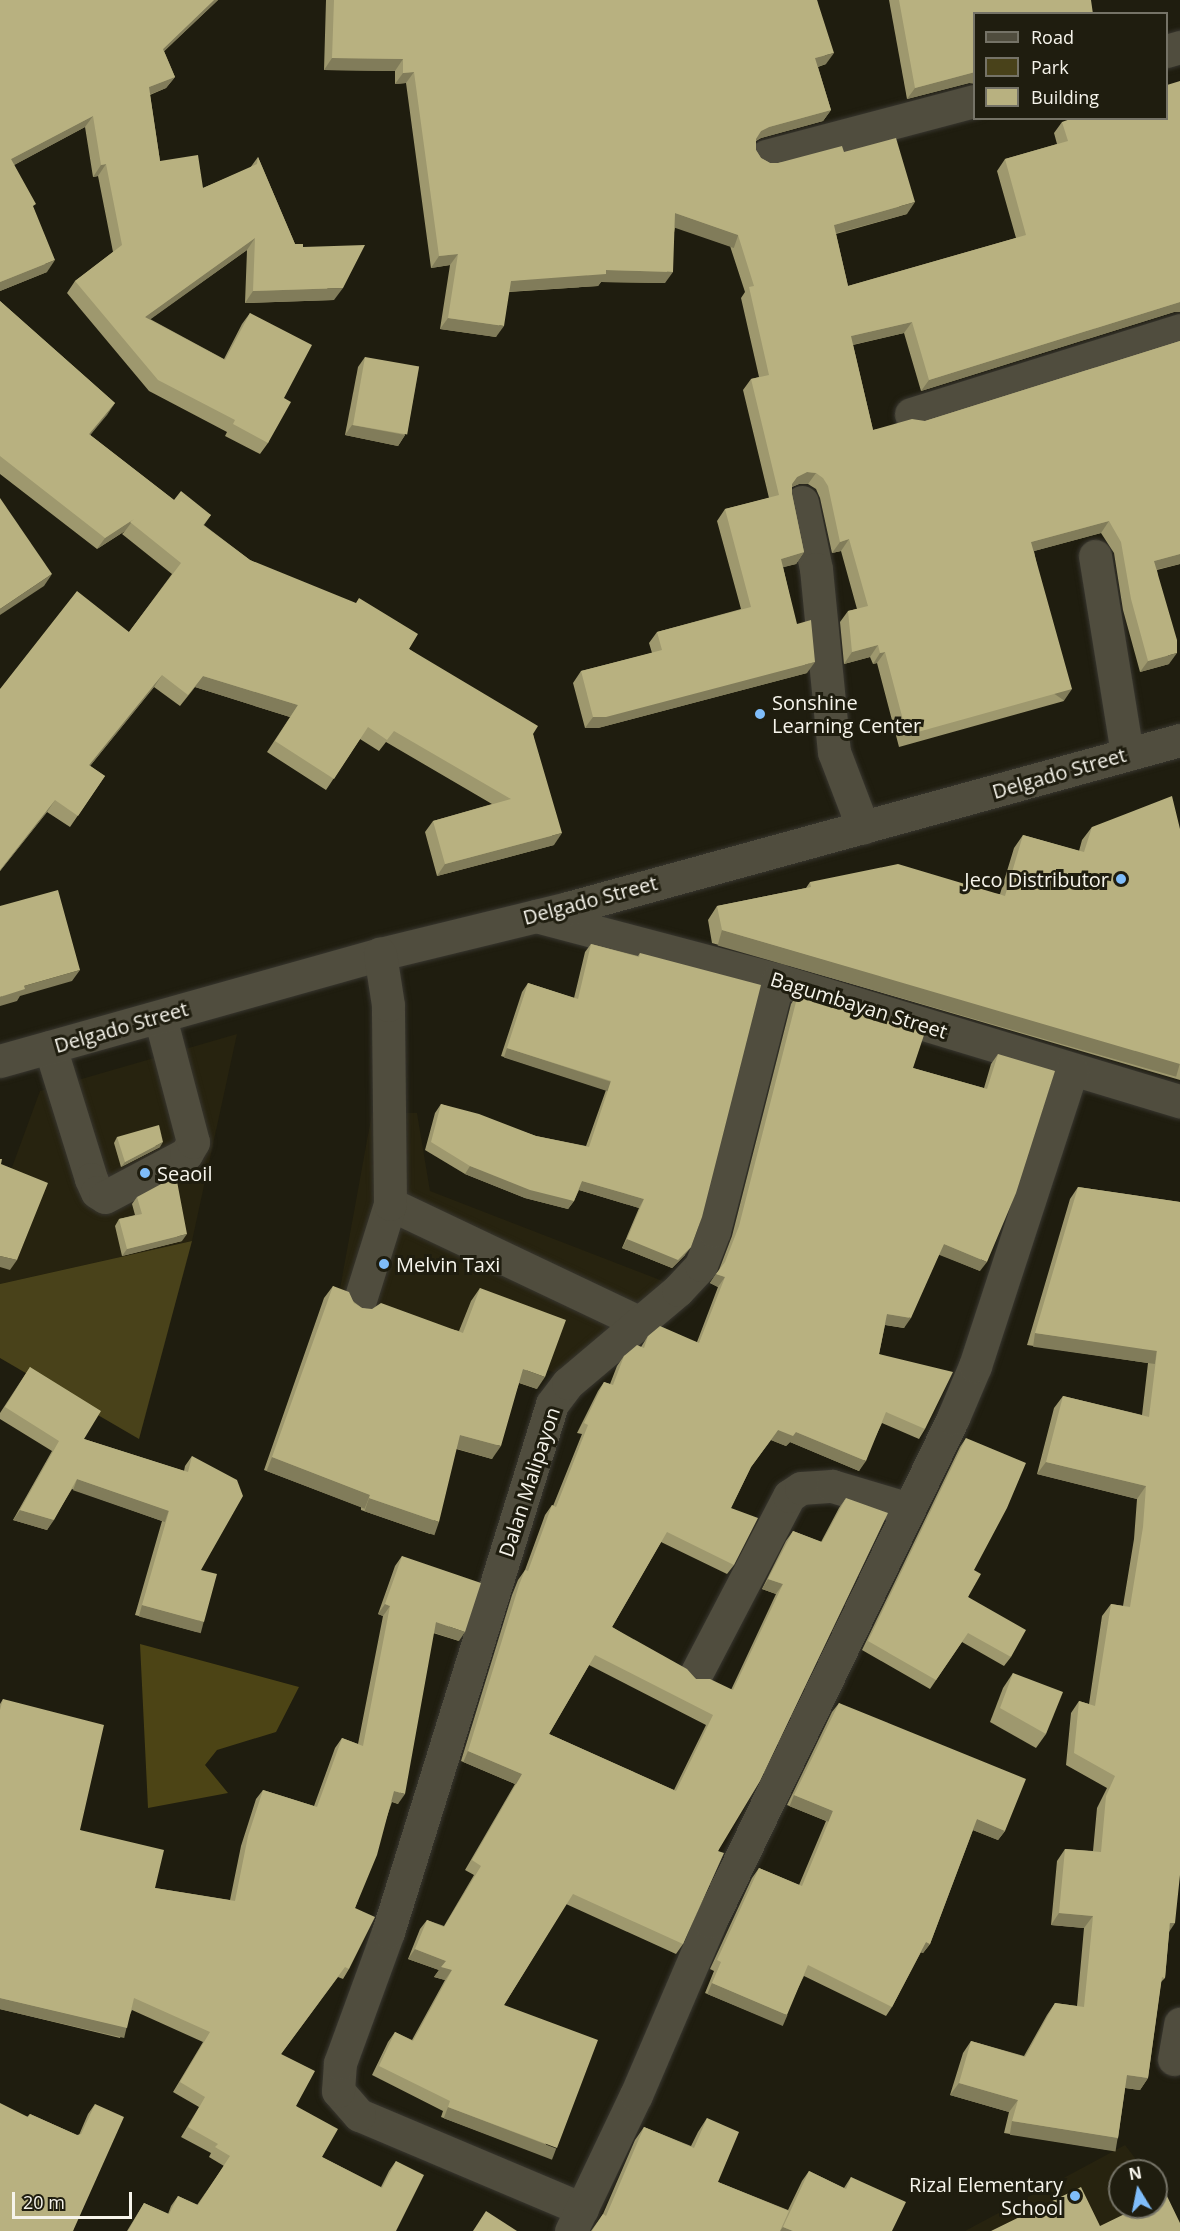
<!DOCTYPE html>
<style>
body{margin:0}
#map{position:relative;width:1180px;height:2231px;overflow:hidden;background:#1f1d0f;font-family:"Open Sans",sans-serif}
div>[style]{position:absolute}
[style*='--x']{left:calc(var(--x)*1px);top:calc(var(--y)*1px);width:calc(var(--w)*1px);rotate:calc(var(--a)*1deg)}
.built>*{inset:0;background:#27230f}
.green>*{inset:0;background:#49421a}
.forest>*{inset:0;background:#4c4415}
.roads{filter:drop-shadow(0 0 2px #38362f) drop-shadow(0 0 2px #38362f)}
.minor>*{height:33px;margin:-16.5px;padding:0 16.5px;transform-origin:16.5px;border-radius:16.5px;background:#504d3e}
.wall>*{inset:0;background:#9e986e}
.shaded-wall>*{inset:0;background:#817c5a;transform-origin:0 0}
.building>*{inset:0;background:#b8b180;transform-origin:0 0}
.dots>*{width:16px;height:16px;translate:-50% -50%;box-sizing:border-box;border:3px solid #1f1d0f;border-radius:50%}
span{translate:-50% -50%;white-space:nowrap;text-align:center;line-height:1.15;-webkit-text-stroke:6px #1f1d0f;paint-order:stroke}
.poi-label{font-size:20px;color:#f6f4eb}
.left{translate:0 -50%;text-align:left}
.right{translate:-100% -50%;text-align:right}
.street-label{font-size:20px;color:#f6f4eb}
.legend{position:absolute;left:973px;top:12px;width:195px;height:108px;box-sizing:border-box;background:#1f1d0f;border:2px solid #757367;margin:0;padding:8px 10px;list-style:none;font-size:18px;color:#f6f4eb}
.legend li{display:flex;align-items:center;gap:12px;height:30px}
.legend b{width:30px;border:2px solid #757367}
.north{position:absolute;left:1108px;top:2159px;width:60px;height:60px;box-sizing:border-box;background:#1f1d0f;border:2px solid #757367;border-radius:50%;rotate:350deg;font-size:16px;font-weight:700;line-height:24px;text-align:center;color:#f6f4eb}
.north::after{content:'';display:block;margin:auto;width:21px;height:27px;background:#7fbdfa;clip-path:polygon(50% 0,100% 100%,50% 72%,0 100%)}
.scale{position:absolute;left:12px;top:2192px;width:120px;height:27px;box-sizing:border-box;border:3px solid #f6f4eb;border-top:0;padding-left:8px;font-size:18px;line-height:21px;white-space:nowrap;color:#f6f4eb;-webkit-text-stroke:4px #1f1d0f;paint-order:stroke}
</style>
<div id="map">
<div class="built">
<i style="clip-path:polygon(237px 1034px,192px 1241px,0 1284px,0 1200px,40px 1091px)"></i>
<i style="clip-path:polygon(372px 1113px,417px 1113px,430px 1191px,673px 1285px,561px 1375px,339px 1294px)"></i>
<i style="clip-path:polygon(1125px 2145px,1145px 2171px,1120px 2171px,1120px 2207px,1156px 2207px,1156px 2185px,1180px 2225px,1180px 2231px,965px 2231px)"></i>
</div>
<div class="green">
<i style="clip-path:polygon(192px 1241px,139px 1439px,0 1358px,0 1284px)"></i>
</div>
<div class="forest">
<i style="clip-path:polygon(140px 1644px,299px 1687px,276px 1732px,217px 1750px,205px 1765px,228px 1793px,148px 1808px)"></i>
</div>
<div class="roads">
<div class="minor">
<i style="--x:1166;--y:51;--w:15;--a:-16"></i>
<i style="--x:766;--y:156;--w:215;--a:-14.8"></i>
<i style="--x:911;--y:414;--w:282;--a:-17.3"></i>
<i style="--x:802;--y:502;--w:68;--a:78.2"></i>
<i style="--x:816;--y:569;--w:184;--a:84.4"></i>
<i style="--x:834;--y:752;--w:81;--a:69.1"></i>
<i style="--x:1095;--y:556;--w:201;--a:80.8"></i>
<i style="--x:536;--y:916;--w:250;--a:14.8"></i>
<i style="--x:778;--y:980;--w:420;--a:16.8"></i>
<i style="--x:50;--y:1047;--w:138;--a:72.7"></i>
<i style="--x:91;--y:1179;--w:14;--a:65"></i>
<i style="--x:97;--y:1192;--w:9;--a:32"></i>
<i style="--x:105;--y:1197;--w:92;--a:-28"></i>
<i style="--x:186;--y:1154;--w:14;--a:-60"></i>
<i style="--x:193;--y:1142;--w:129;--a:-104.8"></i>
<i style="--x:0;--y:1061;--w:395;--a:-15.7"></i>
<i style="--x:380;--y:954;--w:194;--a:-13.7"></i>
<i style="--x:568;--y:908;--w:635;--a:-15.35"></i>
<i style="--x:390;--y:1204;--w:276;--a:25.4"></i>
<i style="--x:359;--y:1303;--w:104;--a:-72.6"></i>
<i style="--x:390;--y:1204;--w:199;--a:-90.6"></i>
<i style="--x:388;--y:1005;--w:52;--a:-98.9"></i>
<i style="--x:697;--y:1672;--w:199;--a:-62.4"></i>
<i style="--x:789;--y:1496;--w:14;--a:-34"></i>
<i style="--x:801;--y:1488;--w:31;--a:-4"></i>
<i style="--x:832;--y:1486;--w:80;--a:16.6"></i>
<i style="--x:1174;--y:2059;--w:36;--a:-80"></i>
<i style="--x:582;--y:2209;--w:242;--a:-157.1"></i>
<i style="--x:359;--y:2115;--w:32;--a:-131"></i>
<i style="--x:338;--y:2091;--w:28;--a:-86"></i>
<i style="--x:340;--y:2063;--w:140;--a:-69.9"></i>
<i style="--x:388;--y:1932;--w:553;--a:-72.74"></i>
<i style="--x:552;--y:1404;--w:26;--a:-53"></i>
<i style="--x:568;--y:1383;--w:144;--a:-40.2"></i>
<i style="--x:678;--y:1290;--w:34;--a:-47"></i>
<i style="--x:701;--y:1265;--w:36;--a:-69"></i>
<i style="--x:714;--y:1231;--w:259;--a:-75.7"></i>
<i style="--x:571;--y:2231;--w:151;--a:-64.5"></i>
<i style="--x:636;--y:2095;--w:188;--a:-66.8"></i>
<i style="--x:710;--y:1922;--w:560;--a:-64.26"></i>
<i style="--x:953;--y:1418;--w:56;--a:-67.1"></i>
<i style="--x:975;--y:1366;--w:311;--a:-71.9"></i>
</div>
</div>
<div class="wall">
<i style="clip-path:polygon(0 0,218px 0,164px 51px,175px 77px,166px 88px,150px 95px,160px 161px,203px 188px,250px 168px,258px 157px,295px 244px,303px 247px,334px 300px,245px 303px,247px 250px,150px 319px,224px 359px,242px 324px,250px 313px,284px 398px,268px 443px,260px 454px,225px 436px,227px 432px,149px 391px,67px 293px,75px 281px,113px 252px,98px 176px,93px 177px,85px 127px,14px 165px,33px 208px,47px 272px,0 291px)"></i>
<i style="clip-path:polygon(326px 0,817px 0,826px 64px,818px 67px,831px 110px,823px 121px,761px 138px,756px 141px,756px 150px,761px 158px,770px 163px,778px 163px,844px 152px,907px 214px,836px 234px,848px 286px,1016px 238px,997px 171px,1005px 159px,1057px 144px,1054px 133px,1062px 122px,1167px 118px,1180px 81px,1180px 312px,1174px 312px,921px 391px,904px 333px,853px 345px,873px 430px,925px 421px,1180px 341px,1180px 564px,1157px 570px,1169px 664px,1140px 672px,1123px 610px,1114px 553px,1101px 533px,1034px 551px,1064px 701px,899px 747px,877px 663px,873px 664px,870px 657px,844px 664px,840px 622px,848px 611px,857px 609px,841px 551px,832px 553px,820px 498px,816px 489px,808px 484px,799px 484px,792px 487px,792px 494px,804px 552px,796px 564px,783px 567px,807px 673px,598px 728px,585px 728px,573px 683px,581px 671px,652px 653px,649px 643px,657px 632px,741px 609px,717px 521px,725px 509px,769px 498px,743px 390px,751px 379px,759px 377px,741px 298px,745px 292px,730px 246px,675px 227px,665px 283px,601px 282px,598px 286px,509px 292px,496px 337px,440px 329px,450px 265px,431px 268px,406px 83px,395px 84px,395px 71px,324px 70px)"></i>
<i style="clip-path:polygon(889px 0,1091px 0,969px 83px,907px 99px)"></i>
<i style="clip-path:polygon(0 301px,115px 403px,90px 435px,174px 500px,211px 515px,204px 525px,250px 560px,409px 649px,533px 734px,554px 845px,437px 876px,425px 832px,433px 821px,492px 804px,386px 742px,379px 751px,360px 739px,326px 790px,267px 752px,290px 717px,195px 687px,180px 706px,154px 687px,90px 766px,105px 776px,70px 827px,47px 812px,0 871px,0 689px,129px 632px,172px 574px,122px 534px,125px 531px,97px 549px,0 474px)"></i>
<i style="clip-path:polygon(365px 357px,405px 435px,398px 446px,345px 435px,358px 367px)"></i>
<i style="clip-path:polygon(1092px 827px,1180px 829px,1180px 1080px,712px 943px,708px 920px,717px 906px,806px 888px,810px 882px,1000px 894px,1014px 848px,1023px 835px,1079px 851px,1082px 840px)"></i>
<i style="clip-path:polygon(591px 944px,638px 956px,640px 953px,685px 1255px,672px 1268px,622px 1248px,639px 1208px,579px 1190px,574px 1201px,568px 1209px,525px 1198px,465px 1174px,425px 1150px,435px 1113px,441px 1104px,536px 1136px,586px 1146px,606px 1090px,501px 1056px,522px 992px,528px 983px,574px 998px,585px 952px)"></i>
<i style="clip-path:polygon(evenodd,798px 994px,913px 1068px,984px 1088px,991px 1064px,998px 1054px,980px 1271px,939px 1254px,904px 1328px,885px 1325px,879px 1354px,925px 1429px,919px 1439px,882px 1423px,859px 1471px,790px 1442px,786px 1446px,771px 1440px,751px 1467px,731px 1508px,734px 1565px,727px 1574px,661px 1542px,612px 1627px,696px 1679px,731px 1690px,776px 1594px,762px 1589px,786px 1541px,793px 1531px,821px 1542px,839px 1508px,846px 1498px,718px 1851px,683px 1944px,676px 1954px,566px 1904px,504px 2005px,550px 2158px,441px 2117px,443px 2111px,372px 2075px,388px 2042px,395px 2032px,412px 2040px,445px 1980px,434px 1977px,439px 1970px,408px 1959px,420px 1929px,427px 1920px,444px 1926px,474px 1875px,465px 1870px,515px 1784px,461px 1761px,512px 1595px,518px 1580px,525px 1570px,545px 1515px,552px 1505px,553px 1506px,582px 1434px,577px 1433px,598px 1391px,604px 1382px,610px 1384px,617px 1366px,624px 1356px,641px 1347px,648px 1336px,697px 1342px,718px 1287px,710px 1283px,719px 1270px,732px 1236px,791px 1004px,798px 994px,589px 1665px,706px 1725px,674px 1790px,549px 1734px,589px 1665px)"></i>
<i style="clip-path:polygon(117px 1137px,160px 1147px,121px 1167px,114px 1143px)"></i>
<i style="clip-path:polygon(1078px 1187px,1180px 1202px,1169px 1932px,1165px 1978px,1161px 1982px,1148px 2078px,1140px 2090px,1125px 2088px,1118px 2138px,1109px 2150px,1004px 2133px,1009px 2112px,950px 2095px,963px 2053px,971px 2041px,1024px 2056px,1047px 2015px,1055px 2003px,1077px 2006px,1084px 1928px,1051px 1925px,1057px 1861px,1065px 1849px,1093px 1851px,1097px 1808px,1107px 1788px,1066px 1765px,1071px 1713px,1079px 1701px,1089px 1704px,1102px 1616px,1111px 1604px,1123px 1606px,1134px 1539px,1137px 1499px,1037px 1474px,1054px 1408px,1063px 1396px,1142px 1415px,1148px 1363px,1027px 1345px,1070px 1199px)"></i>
<i style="clip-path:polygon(137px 1197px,182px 1241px,122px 1256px,115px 1226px,119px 1219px,135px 1215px,132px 1204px)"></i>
<i style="clip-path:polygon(333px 1286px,362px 1308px,459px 1331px,471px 1301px,480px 1288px,537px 1389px,519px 1383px,492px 1459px,456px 1449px,430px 1534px,361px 1510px,361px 1507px,264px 1470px,324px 1298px)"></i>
<i style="clip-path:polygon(30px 1367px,84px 1439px,184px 1471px,185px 1466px,192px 1456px,201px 1570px,197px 1632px,135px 1615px,162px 1521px,72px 1489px,47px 1530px,13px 1520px,52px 1451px,0 1419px,0 1413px)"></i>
<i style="clip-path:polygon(966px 1438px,974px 1570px,968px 1597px,1011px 1657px,1004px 1666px,962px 1642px,930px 1689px,862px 1650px,960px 1447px)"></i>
<i style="clip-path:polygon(402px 1556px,459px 1641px,433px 1633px,398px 1804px,392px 1802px,355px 1908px,349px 1969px,343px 1979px,338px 1977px,281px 2054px,296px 2106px,322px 2157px,381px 2187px,389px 2171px,396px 2161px,396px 2231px,127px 2231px,144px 2203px,168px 2214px,171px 2206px,178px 2196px,197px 2205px,224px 2166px,209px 2157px,211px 2153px,181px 2137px,199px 2107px,173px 2092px,203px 2042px,132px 2010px,120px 2038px,0 2009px,0 1704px,3px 1699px,80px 1830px,155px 1888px,230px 1900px,241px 1846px,256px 1799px,263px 1790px,314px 1806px,335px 1748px,342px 1738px,358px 1744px,383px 1616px,378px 1614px,395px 1566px)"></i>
<i style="clip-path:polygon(1013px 1673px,1046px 1734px,1036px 1748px,990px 1722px,1003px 1688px)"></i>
<i style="clip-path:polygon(839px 1703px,1005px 1831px,998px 1840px,973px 1830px,930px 1944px,923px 1953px,921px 1952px,892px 2007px,886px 2016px,804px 1976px,780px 2024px,705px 1993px,714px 1971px,710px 1969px,752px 1878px,759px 1868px,799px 1885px,826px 1821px,787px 1805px,832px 1712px)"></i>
<i style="clip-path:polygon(95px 2104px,73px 2231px,27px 2117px,30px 2114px,77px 2135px,79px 2135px,88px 2114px)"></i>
<i style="clip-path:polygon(707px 2118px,718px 2182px,788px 2210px,802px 2181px,809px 2171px,844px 2188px,851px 2177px,892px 2231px,591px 2231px,603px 2214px,635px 2140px,644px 2127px,691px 2146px,698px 2132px)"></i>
</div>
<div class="shaded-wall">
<i style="clip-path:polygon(214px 0,218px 0,155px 60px,163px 49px)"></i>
<i style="clip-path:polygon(834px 53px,826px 64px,807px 70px,815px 58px)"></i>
<i style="clip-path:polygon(332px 58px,403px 59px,395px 71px,324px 70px)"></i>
<i style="clip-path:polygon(414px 72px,406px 83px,395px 84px,403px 73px)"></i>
<i style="clip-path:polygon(975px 72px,975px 84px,969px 83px,907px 99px,915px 88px)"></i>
<i style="clip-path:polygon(175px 77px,166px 88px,141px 98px,149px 87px)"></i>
<i style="clip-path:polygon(831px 110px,823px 121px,761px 138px,753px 142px,761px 131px,769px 127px)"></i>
<i style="clip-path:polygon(93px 116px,85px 127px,3px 171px,11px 159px)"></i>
<i style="clip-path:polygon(106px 164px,98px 176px,93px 177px,101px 165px)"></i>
<i style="clip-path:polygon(915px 202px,907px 214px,826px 236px,834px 225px)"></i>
<i style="left:675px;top:213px;width:67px;height:14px;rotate:19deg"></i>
<i style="clip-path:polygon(255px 238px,247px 250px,137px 329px,145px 317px)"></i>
<i style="clip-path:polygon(458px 254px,450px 265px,431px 268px,439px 256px)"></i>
<i style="clip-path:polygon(55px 260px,47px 272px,0 291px,0 282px)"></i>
<i style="clip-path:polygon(606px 270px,673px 272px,665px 283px,601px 282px,598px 286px,503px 292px,511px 281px)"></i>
<i style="clip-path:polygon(343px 288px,334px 300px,245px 303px,253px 291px)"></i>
<i style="clip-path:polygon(1180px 302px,1180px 312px,1174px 312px,921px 391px,929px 380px)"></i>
<i style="clip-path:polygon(448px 318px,504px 326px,496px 337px,440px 329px)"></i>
<i style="clip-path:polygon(912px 322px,904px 333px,843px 347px,851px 336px)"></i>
<i style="clip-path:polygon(115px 403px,107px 415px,81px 446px,89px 434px)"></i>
<i style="clip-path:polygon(352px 425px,405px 435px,398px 446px,345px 435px)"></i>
<i style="clip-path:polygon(807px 472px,816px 473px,808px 484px,799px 484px,789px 488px,797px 477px)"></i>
<i style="clip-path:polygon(134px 519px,125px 531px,97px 549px,105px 538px)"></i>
<i style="clip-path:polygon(1109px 521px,1101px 533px,1023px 554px,1031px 542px)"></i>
<i style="clip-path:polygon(849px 539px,841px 551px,832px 553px,840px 542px)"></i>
<i style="clip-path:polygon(804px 552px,796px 564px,773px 570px,781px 559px)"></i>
<i style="clip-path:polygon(1180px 554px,1180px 564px,1146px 572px,1154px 561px)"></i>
<i style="clip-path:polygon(52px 574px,44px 586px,0 615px,0 609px)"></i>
<i style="clip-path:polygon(878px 645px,870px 657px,844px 664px,852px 652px)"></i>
<i style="clip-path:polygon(885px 652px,877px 663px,873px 664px,880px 653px)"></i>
<i style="clip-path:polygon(1177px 653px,1169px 664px,1140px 672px,1148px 661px)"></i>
<i style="clip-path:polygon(815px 662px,807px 673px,598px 728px,585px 728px,593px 717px)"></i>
<i style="clip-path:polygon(162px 675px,154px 687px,81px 777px,89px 765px)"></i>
<i style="clip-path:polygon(203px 676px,298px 705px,290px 717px,195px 687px,180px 706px)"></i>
<i style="left:1072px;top:689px;width:14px;height:171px;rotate:124deg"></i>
<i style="clip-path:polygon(55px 800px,47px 812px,0 871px,0 870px)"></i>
<i style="clip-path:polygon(562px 833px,554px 845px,437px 876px,445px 864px)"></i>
<i style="left:722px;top:930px;width:477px;height:16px;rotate:16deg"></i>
<i style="clip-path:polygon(80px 970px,72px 981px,20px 996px,17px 1001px,0 1006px,0 997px,24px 986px)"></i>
<i style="left:507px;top:1048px;width:109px;height:10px;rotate:18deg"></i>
<i style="clip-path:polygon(163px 1142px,160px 1147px,121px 1167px,125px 1162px)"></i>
<i style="clip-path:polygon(470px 1166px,574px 1201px,568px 1209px,525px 1198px,465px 1174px)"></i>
<i style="clip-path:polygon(582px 1181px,644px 1199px,639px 1208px,576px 1189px)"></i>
<i style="clip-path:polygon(187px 1234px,182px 1241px,122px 1256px,127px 1249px)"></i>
<i style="clip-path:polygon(627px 1239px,691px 1247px,685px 1255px,672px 1268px,622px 1248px)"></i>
<i style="clip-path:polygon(944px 1244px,987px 1262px,980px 1271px,937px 1254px)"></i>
<i style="clip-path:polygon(0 1256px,17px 1260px,10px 1270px,0 1267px)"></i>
<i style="clip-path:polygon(716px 1274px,725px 1277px,718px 1287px,710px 1283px)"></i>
<i style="clip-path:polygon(887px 1314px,911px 1318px,904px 1328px,880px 1324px)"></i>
<i style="left:1035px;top:1333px;width:123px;height:14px;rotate:8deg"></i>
<i style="clip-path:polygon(523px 1369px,545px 1377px,537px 1389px,514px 1381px)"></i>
<i style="clip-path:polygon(778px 1430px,796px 1432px,866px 1461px,859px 1471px,790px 1442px,786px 1446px,771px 1440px)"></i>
<i style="clip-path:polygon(460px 1435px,501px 1446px,492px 1459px,451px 1447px)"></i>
<i style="left:272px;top:1457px;width:105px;height:15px;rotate:21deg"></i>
<i style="clip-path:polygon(1046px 1462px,1146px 1486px,1137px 1499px,1037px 1474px)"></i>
<i style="left:77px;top:1479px;width:97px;height:12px;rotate:19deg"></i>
<i style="left:369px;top:1498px;width:74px;height:14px;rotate:19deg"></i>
<i style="clip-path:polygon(20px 1510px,54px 1520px,47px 1530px,13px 1520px)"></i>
<i style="clip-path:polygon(768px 1579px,783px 1584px,776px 1594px,762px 1589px)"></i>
<i style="clip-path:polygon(385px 1604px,390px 1606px,383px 1616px,378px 1614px)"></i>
<i style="left:142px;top:1605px;width:64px;height:12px;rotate:15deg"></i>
<i style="clip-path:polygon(436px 1622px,465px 1632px,459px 1641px,429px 1631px)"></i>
<i style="left:468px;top:1751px;width:59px;height:12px;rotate:23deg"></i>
<i style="clip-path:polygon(394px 1791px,405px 1794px,398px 1804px,388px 1800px)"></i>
<i style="left:794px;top:1795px;width:42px;height:12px;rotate:22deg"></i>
<i style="clip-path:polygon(977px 1819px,1005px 1831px,998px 1840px,970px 1829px)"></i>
<i style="clip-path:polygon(1059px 1913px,1093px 1916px,1084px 1928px,1051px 1925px)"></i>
<i style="clip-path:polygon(1170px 1923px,1175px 1923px,1167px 1935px)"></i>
<i style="clip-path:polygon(926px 1942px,930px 1944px,923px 1953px,919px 1952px)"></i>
<i style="clip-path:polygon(415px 1949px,446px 1961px,452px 1970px,445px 1980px,434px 1977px,439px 1970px,408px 1959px)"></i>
<i style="left:712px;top:1983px;width:82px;height:12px;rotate:23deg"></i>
<i style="left:0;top:1998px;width:130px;height:11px;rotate:13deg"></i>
<i style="clip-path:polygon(1127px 2075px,1148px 2078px,1140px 2090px,1119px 2087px)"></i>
<i style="clip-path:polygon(959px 2083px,1018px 2100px,1009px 2112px,950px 2095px)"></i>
<i style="left:448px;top:2107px;width:116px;height:12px;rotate:21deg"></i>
<i style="left:1012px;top:2121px;width:107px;height:14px;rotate:9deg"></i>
<i style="clip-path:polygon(783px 2227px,793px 2231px,780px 2231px)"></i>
</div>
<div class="building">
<i style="clip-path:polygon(0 0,214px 0,163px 49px,175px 77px,149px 87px,160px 161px,198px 155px,203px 188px,257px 164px,258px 157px,295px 244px,303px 244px,303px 247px,365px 245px,343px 288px,253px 291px,255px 238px,145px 317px,225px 360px,250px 313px,312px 345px,284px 398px,291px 402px,268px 443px,233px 424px,235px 420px,158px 380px,75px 281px,122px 245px,106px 164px,101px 165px,93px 116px,11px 159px,36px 204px,33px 206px,55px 260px,0 282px)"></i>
<i style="clip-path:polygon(334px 0,817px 0,834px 53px,815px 58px,831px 110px,769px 127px,761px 131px,756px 139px,756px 150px,761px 158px,770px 163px,778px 163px,842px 146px,844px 152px,896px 138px,915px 202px,834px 225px,848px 286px,1026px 235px,1005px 159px,1068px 141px,1062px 122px,1073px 118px,1167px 118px,1167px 85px,1180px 81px,1180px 302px,929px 380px,912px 322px,851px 336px,873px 430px,912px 419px,925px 421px,1180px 341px,1180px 554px,1154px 561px,1177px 640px,1177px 653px,1148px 661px,1131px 599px,1121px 542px,1109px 521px,1031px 542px,1072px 689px,907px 735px,885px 652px,880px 653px,878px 645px,852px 652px,848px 611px,868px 606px,849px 539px,840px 542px,828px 486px,823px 478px,816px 473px,807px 472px,797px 477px,792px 484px,792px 494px,804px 552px,781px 559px,797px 624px,811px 620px,815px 662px,606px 717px,593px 717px,581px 671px,662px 650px,657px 632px,751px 607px,725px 509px,779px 495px,751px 379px,769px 375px,749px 287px,754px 286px,738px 235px,675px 213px,673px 272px,606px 270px,606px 274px,511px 281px,504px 326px,448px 318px,458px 254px,439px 256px,414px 72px,403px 73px,403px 59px,332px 58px)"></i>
<i style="clip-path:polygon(899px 0,1091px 0,1093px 14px,975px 14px,975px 72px,915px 88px)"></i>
<i style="clip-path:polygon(0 301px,115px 403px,89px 434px,174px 500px,181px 491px,211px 515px,203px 525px,250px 560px,356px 603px,359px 598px,418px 634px,409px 649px,538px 726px,533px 734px,562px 833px,445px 864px,433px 821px,511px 799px,394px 731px,387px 740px,368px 727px,334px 779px,275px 741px,298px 705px,203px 676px,188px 695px,162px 675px,89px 765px,105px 776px,78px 816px,55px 800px,0 870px,0 689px,77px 591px,129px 632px,181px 563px,130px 522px,134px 519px,105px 538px,0 456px)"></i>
<i style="left:365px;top:357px;width:55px;height:69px;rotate:10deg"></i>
<i style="clip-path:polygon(0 498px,52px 574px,0 609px)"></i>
<i style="clip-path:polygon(1172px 796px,1180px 829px,1180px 1064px,722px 930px,717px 906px,811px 887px,810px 882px,898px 864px,1005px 896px,1023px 835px,1084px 852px,1092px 827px)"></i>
<i style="clip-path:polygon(58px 890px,80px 970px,24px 986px,25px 989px,0 997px,0 906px)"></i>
<i style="clip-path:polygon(591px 944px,639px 957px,640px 953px,761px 985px,702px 1217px,691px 1247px,678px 1260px,627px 1239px,644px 1199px,582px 1181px,574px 1201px,530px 1190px,470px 1166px,431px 1142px,441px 1104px,479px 1114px,536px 1136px,589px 1147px,611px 1081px,507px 1048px,528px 983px,578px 999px)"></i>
<i style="clip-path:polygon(evenodd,798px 994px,925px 1032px,913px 1068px,987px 1089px,998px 1054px,1055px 1071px,1016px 1193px,987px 1262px,944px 1244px,911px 1318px,887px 1314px,879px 1354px,953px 1372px,925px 1429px,886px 1412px,866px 1461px,796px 1432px,793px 1436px,778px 1430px,751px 1467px,731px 1508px,758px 1518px,734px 1565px,667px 1532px,612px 1627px,687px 1669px,696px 1679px,710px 1679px,733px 1690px,783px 1584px,768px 1579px,793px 1531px,822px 1542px,846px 1498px,888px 1513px,760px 1781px,718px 1851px,724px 1853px,683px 1944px,573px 1894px,504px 2005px,598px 2040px,557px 2148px,448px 2107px,450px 2101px,379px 2066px,395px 2032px,413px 2041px,452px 1970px,441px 1967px,446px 1961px,415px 1949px,427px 1920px,444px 1927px,481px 1866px,472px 1860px,522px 1774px,468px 1751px,519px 1585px,525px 1570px,528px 1571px,552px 1505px,556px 1507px,588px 1425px,584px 1423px,604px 1382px,613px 1385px,624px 1356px,637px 1345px,644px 1348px,648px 1336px,660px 1326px,699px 1343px,725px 1277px,716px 1274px,725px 1262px,739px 1226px,798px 994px,595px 1655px,713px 1715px,676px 1791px,549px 1734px,595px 1655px)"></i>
<i style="clip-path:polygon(159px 1125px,163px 1142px,125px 1162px,117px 1137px)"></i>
<i style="clip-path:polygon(0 1159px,2px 1159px,1px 1164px,48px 1183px,17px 1260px,0 1256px)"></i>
<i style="clip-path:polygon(176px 1176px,187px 1234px,127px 1249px,119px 1219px,142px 1214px,137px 1197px)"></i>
<i style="clip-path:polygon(1078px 1187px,1180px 1202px,1180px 1875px,1175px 1923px,1170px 1923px,1165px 1978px,1162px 1977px,1148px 2078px,1127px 2075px,1118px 2138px,1012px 2121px,1018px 2100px,959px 2083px,971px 2041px,1025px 2057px,1055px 2003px,1084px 2007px,1093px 1916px,1059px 1913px,1065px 1849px,1101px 1852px,1106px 1796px,1115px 1776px,1074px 1753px,1079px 1701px,1095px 1706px,1111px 1604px,1130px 1607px,1143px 1527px,1146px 1486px,1046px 1462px,1063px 1396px,1149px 1417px,1157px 1351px,1035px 1333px)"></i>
<i style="clip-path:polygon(333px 1286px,349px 1292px,354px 1303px,362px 1308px,372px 1309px,381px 1303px,463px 1333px,480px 1288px,566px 1320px,545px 1377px,523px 1369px,501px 1446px,460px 1435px,439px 1522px,369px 1498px,370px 1495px,272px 1457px)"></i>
<i style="clip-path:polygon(30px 1367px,101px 1411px,84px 1439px,188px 1472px,192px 1456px,237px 1480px,243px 1496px,201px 1570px,217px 1574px,204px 1622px,142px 1605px,169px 1511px,77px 1479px,54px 1520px,20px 1510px,59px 1441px,5px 1407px)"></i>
<i style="clip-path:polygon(966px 1438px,1026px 1463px,1007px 1508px,974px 1570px,981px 1574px,968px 1597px,1026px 1630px,1011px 1657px,968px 1633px,936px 1680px,868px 1641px)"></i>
<i style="clip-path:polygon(402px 1556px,481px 1583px,465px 1632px,436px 1622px,405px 1794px,394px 1791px,377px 1855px,355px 1908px,375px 1917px,349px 1969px,345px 1967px,281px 2054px,315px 2071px,296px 2106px,338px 2129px,322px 2157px,382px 2188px,396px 2161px,424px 2175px,396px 2231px,128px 2231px,144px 2203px,169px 2214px,178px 2196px,198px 2205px,230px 2156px,215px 2147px,218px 2144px,188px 2127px,205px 2097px,180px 2082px,210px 2032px,134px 1998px,127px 2028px,0 1998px,0 1710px,3px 1699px,104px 1725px,80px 1830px,164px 1850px,155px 1888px,235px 1901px,248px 1836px,263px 1790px,317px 1807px,342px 1738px,363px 1746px,390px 1606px,385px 1604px)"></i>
<i style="clip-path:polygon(1013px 1673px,1063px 1692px,1046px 1734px,1000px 1708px)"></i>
<i style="clip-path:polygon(839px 1703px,1026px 1779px,1005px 1831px,977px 1819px,930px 1944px,926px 1942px,892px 2007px,808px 1965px,787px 2015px,712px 1983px,721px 1962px,717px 1960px,759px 1868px,802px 1886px,833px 1811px,794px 1795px)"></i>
<i style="clip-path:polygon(0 2103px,28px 2117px,30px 2114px,77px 2135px,81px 2134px,95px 2104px,124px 2117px,73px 2231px,0 2231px)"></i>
<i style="clip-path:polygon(707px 2118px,739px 2132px,718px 2182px,789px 2211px,780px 2231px,592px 2231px,603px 2214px,606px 2216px,644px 2127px,694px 2148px)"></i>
<i style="clip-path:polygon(809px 2171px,846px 2189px,851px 2177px,906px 2202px,892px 2231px,793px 2231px,783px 2227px)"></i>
<i style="clip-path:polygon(1081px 2187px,1100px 2226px,1139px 2207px,1156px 2207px,1156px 2199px,1166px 2194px,1180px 2223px,1180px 2231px,991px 2231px)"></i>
<i style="clip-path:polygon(486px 2211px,517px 2231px,473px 2231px)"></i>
</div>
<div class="dots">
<i style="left:760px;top:714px;background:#7fbdfa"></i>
<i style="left:1121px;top:879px;background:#7fbdfa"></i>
<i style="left:145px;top:1173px;background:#7fbdfa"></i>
<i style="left:384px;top:1264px;background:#7fbdfa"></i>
<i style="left:1075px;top:2196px;background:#7fbdfa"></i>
</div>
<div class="poi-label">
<span class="left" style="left:772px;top:714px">Sonshine<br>Learning Center</span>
<span class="right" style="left:1109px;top:879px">Jeco Distributor</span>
<span class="left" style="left:157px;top:1173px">Seaoil</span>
<span class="left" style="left:396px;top:1264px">Melvin Taxi</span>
<span class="right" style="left:1063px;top:2196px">Rizal Elementary<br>School</span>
</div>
<div class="street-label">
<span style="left:1059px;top:773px;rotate:-16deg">Delgado Street</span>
<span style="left:590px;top:900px;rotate:-15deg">Delgado Street</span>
<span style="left:859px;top:1005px;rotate:17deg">Bagumbayan Street</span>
<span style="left:121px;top:1027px;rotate:-16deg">Delgado Street</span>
<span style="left:529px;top:1482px;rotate:-72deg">Dalan Malipayon</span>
</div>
<ul class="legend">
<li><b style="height:8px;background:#504d3e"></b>Road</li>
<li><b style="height:16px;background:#49421a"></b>Park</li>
<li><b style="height:16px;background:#b8b180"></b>Building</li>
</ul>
<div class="north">N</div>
<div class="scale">20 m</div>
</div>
